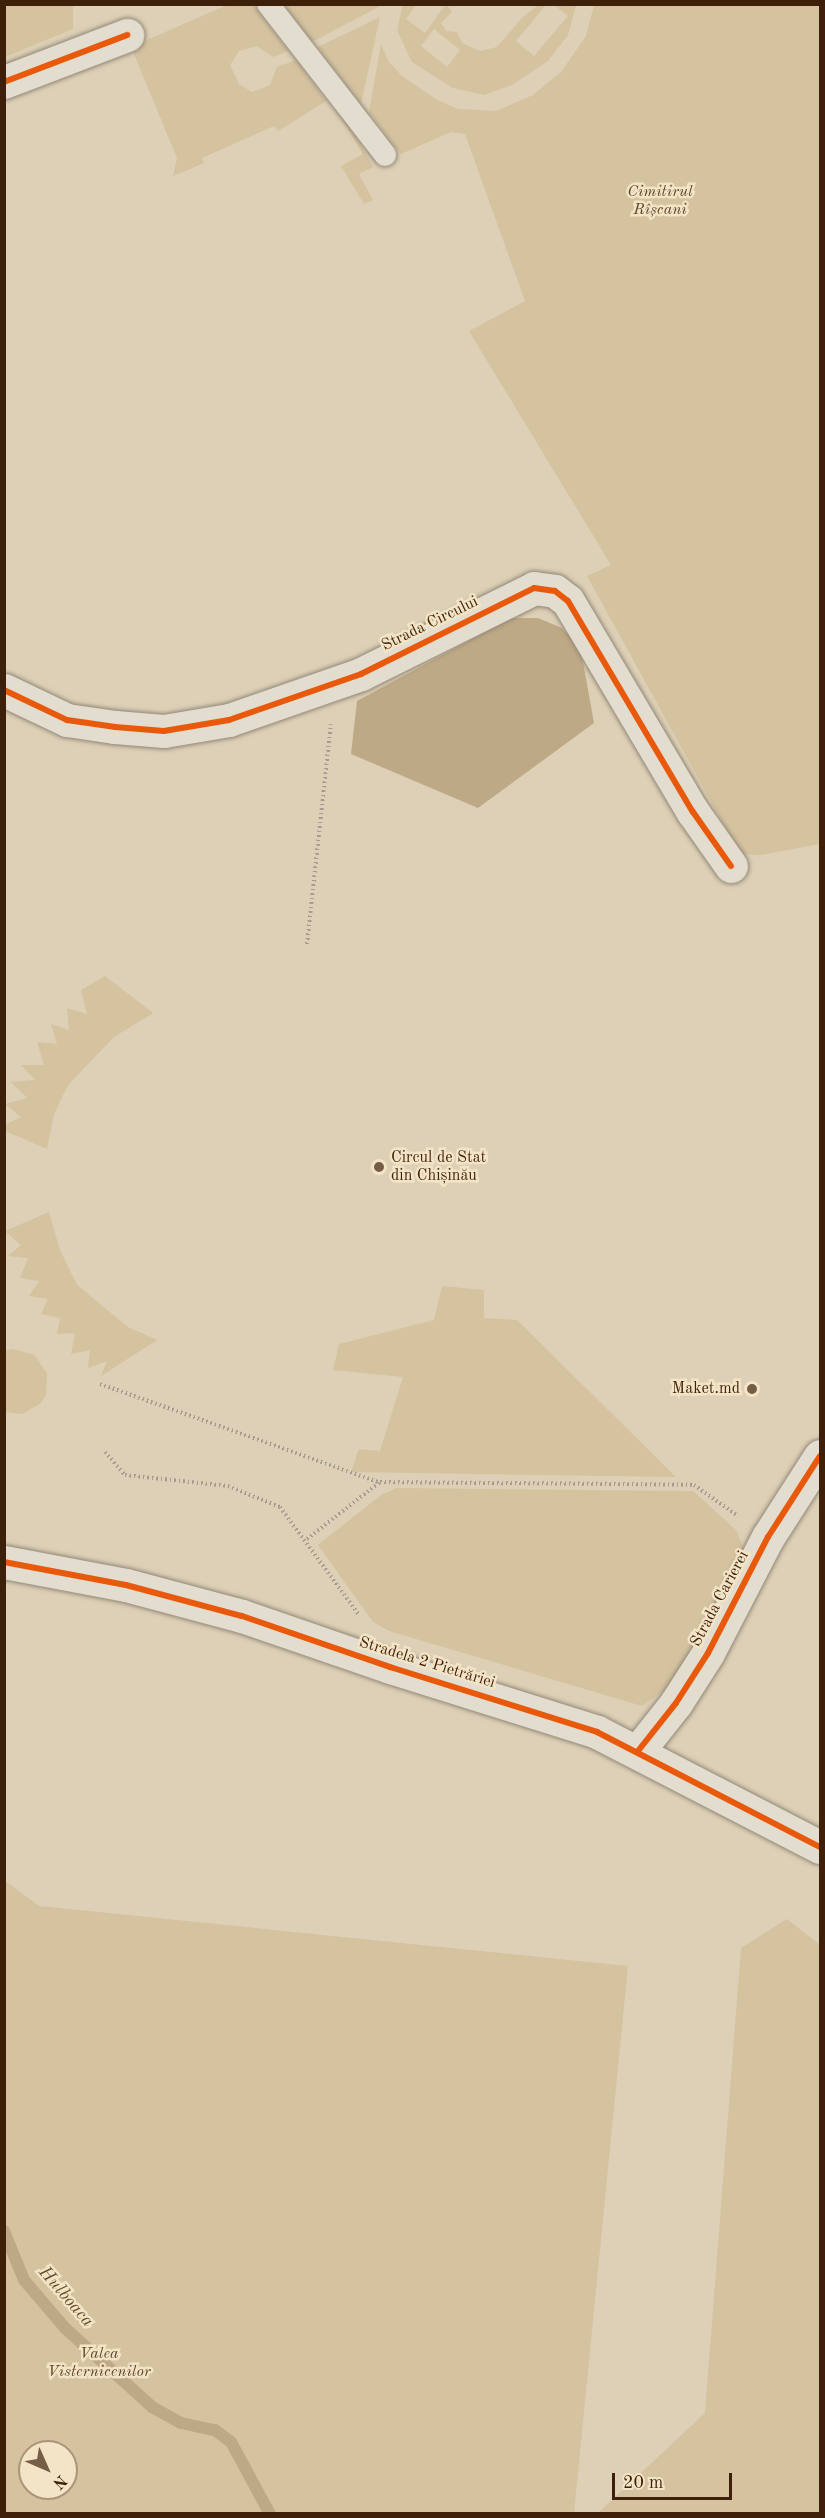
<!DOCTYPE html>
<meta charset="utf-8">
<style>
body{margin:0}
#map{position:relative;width:825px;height:2518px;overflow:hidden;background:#ddd0b6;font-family:"Old Standard TT",serif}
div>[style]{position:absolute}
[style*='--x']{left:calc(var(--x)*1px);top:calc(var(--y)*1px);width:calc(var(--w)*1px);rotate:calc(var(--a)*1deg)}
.green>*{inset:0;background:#d5c29f}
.water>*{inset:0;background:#bea986}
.stream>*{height:12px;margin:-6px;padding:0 6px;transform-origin:6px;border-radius:6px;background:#bea986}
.path>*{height:4px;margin-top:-2px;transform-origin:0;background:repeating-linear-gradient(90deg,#a59c91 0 1.5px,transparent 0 4.5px)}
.roads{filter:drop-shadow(0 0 2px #938877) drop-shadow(0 0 2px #938877)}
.service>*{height:22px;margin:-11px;padding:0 11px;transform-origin:11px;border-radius:11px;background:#e3ddd0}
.minor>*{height:33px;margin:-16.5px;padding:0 16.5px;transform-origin:16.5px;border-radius:16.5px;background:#e3ddd0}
.cycleway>*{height:6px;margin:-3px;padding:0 3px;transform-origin:3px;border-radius:3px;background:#e8590c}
.dots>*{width:16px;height:16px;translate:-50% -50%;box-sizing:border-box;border:3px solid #f3e4c6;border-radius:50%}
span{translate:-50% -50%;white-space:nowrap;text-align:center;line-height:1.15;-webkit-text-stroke:5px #f3e4c6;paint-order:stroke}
.park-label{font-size:16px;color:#62452a;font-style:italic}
.street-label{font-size:16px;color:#3e1f09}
.poi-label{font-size:16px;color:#3e1f09}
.left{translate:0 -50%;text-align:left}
.right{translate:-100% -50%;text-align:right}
.water-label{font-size:18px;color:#66492d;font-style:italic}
.frame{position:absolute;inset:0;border:6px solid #3e1f09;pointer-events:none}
.north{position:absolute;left:18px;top:2440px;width:60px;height:60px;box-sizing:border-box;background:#f3e4c6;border:2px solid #ab957a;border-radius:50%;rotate:135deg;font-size:16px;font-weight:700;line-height:24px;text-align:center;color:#3e1f09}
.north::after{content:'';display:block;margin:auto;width:21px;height:27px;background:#765d46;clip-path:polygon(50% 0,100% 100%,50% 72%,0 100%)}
.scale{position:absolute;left:612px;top:2473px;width:120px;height:27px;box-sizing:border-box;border:3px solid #3e1f09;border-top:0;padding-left:8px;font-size:18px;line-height:21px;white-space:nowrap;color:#3e1f09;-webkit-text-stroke:4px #f3e4c6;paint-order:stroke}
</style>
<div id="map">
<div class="green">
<i style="clip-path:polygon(5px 4px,73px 5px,73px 29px,5px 57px)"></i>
<i style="clip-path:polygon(evenodd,403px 4px,416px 5px,406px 19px,425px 33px,445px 5px,447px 5px,452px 12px,441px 23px,446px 31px,457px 32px,462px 43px,480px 51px,497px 47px,521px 19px,538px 5px,546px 5px,516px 41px,534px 56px,568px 16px,554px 5px,576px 5px,568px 35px,548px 61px,512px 85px,484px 95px,453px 88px,412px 62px,397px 30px,403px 4px,434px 29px,460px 50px,447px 67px,421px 46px,434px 29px)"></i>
<i style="clip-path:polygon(227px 5px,253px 5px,288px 51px,273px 57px,257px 46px,239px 51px,230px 65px,239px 84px,252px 92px,270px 85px,277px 67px,296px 60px,326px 101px,278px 131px,274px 126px,202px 158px,204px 163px,173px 176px,177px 158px,131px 47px)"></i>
<i style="clip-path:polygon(285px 5px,382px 5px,312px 42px)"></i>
<i style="clip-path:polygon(594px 5px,820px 5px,820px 844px,760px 855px,740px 854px,587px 576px,611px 565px,469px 331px,525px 301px,465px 134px,451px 132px,401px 154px,369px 112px,381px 44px,389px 62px,402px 76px,437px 100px,458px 109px,496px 111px,533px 95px,561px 72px,586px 36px)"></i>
<i style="clip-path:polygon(380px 17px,361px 104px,318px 47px)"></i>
<i style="clip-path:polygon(333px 96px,373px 167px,359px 174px,373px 200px,364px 204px,341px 166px,363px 154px,329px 97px)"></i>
<i style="clip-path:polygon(105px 976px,153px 1013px,114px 1037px,68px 1085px,54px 1114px,47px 1149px,5px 1131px,5px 1125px,21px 1117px,5px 1104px,27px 1098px,11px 1082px,35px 1080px,21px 1065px,44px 1065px,37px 1042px,57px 1044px,51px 1024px,69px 1030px,67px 1008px,87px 1014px,81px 990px)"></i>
<i style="clip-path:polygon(49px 1212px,60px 1250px,77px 1285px,128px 1327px,157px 1340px,101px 1376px,107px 1361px,88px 1368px,90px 1350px,71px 1354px,75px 1333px,57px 1334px,60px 1318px,41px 1314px,48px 1299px,29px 1296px,39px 1281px,20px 1278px,28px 1258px,8px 1256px,21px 1245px,5px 1231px)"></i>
<i style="clip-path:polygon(442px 1286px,484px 1290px,484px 1318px,517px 1320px,676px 1477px,351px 1472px,359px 1449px,380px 1451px,403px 1377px,333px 1370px,339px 1344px,434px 1320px)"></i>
<i style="clip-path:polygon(13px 1349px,34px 1355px,47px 1373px,46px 1395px,40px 1404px,22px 1414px,5px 1412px,5px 1351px)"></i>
<i style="clip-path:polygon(396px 1488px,693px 1491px,736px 1530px,744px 1548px,740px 1564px,670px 1686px,642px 1706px,389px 1631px,373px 1622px,318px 1545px,381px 1495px)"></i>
<i style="clip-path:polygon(evenodd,4px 1880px,39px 1906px,628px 1966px,574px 2513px,5px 2513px,4px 1880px,30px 2452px,66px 2452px,66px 2488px,30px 2488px,30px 2452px)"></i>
<i style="clip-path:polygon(787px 1919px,820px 1945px,820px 2513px,598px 2513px,705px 2413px,741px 1948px)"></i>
</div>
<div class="water">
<i style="clip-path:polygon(511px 618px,538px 618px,562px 628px,572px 639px,581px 651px,594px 723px,478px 808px,351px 754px,357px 701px)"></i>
</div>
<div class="stream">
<i style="--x:4;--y:2231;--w:53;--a:67.8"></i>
<i style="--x:24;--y:2280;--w:63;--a:49.5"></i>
<i style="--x:65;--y:2328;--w:118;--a:42.2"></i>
<i style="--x:152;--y:2407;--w:33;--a:29"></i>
<i style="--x:181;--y:2423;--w:35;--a:12"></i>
<i style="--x:215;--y:2430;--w:20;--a:37"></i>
<i style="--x:231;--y:2442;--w:82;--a:61.6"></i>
</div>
<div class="path">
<i style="--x:307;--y:944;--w:221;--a:-83.8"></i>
<i style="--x:100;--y:1384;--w:296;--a:19.4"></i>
<i style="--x:105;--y:1452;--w:30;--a:49"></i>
<i style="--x:125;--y:1475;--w:104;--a:6.1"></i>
<i style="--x:228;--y:1486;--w:56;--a:22"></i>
<i style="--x:280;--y:1507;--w:134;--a:53.8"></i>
<i style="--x:307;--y:1539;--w:93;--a:-38"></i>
<i style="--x:380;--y:1482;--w:314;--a:0.5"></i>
<i style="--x:694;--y:1485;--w:54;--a:35.2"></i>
</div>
<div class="roads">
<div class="service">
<i style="--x:268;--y:4;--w:191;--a:52.2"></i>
</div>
<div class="minor">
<i style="--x:4;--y:82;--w:132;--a:-20.9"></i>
<i style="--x:4;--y:690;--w:70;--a:25.5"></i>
<i style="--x:67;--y:720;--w:49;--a:8.3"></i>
<i style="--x:115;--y:727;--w:49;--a:4.7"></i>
<i style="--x:164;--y:731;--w:66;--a:-9.6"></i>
<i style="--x:229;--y:720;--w:140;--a:-19.2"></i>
<i style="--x:361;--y:674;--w:193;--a:-26.4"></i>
<i style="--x:534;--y:588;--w:21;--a:8"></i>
<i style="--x:555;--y:591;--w:16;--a:38"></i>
<i style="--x:568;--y:601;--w:245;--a:59.4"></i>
<i style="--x:693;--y:812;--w:66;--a:54.9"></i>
<i style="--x:4;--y:1562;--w:124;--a:10.7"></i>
<i style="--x:126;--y:1585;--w:120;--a:15"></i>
<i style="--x:242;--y:1616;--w:157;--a:19"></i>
<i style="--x:390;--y:1667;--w:217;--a:17.4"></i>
<i style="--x:597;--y:1732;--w:251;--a:27.3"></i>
<i style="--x:638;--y:1751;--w:61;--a:-51.6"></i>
<i style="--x:676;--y:1703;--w:59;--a:-57.4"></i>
<i style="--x:708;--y:1653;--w:131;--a:-62.7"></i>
<i style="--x:768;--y:1537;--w:96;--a:-57.3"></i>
</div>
</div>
<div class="cycleway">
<i style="--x:4;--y:82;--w:132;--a:-20.9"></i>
<i style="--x:4;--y:690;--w:70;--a:25.5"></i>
<i style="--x:67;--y:720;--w:49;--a:8.3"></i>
<i style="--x:115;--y:727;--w:49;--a:4.7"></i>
<i style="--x:164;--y:731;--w:66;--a:-9.6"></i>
<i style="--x:229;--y:720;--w:140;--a:-19.2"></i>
<i style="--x:361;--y:674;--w:193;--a:-26.4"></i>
<i style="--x:534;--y:588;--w:21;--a:8"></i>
<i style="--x:555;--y:591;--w:16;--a:38"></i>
<i style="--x:568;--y:601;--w:245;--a:59.4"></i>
<i style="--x:693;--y:812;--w:66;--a:54.9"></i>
<i style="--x:4;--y:1562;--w:124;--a:10.7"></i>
<i style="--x:126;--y:1585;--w:120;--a:15"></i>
<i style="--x:242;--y:1616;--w:157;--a:19"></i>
<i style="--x:390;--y:1667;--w:217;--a:17.4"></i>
<i style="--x:597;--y:1732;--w:251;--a:27.3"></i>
<i style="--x:638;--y:1751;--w:61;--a:-51.6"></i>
<i style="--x:676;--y:1703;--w:59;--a:-57.4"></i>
<i style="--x:708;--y:1653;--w:131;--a:-62.7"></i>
<i style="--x:768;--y:1537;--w:96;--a:-57.3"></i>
</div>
<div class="dots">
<i style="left:379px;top:1167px;background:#765d46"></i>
<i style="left:752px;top:1389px;background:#765d46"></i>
</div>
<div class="park-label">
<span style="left:660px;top:201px">Cimitirul<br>Rîșcani</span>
<span style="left:99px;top:2363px">Valea<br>Visternicenilor</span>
</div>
<div class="street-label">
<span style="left:430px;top:624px;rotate:-26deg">Strada Circului</span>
<span style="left:720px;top:1599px;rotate:-62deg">Strada Carierei</span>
<span style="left:427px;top:1663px;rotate:17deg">Stradela 2 Pietrăriei</span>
</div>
<div class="poi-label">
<span class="left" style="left:391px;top:1167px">Circul de Stat<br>din Chișinău</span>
<span class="right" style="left:740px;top:1389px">Maket.md</span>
</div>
<div class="water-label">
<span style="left:66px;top:2297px;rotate:49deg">Hulboaca</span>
</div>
<div class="frame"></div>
<div class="north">N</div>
<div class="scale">20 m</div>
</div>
